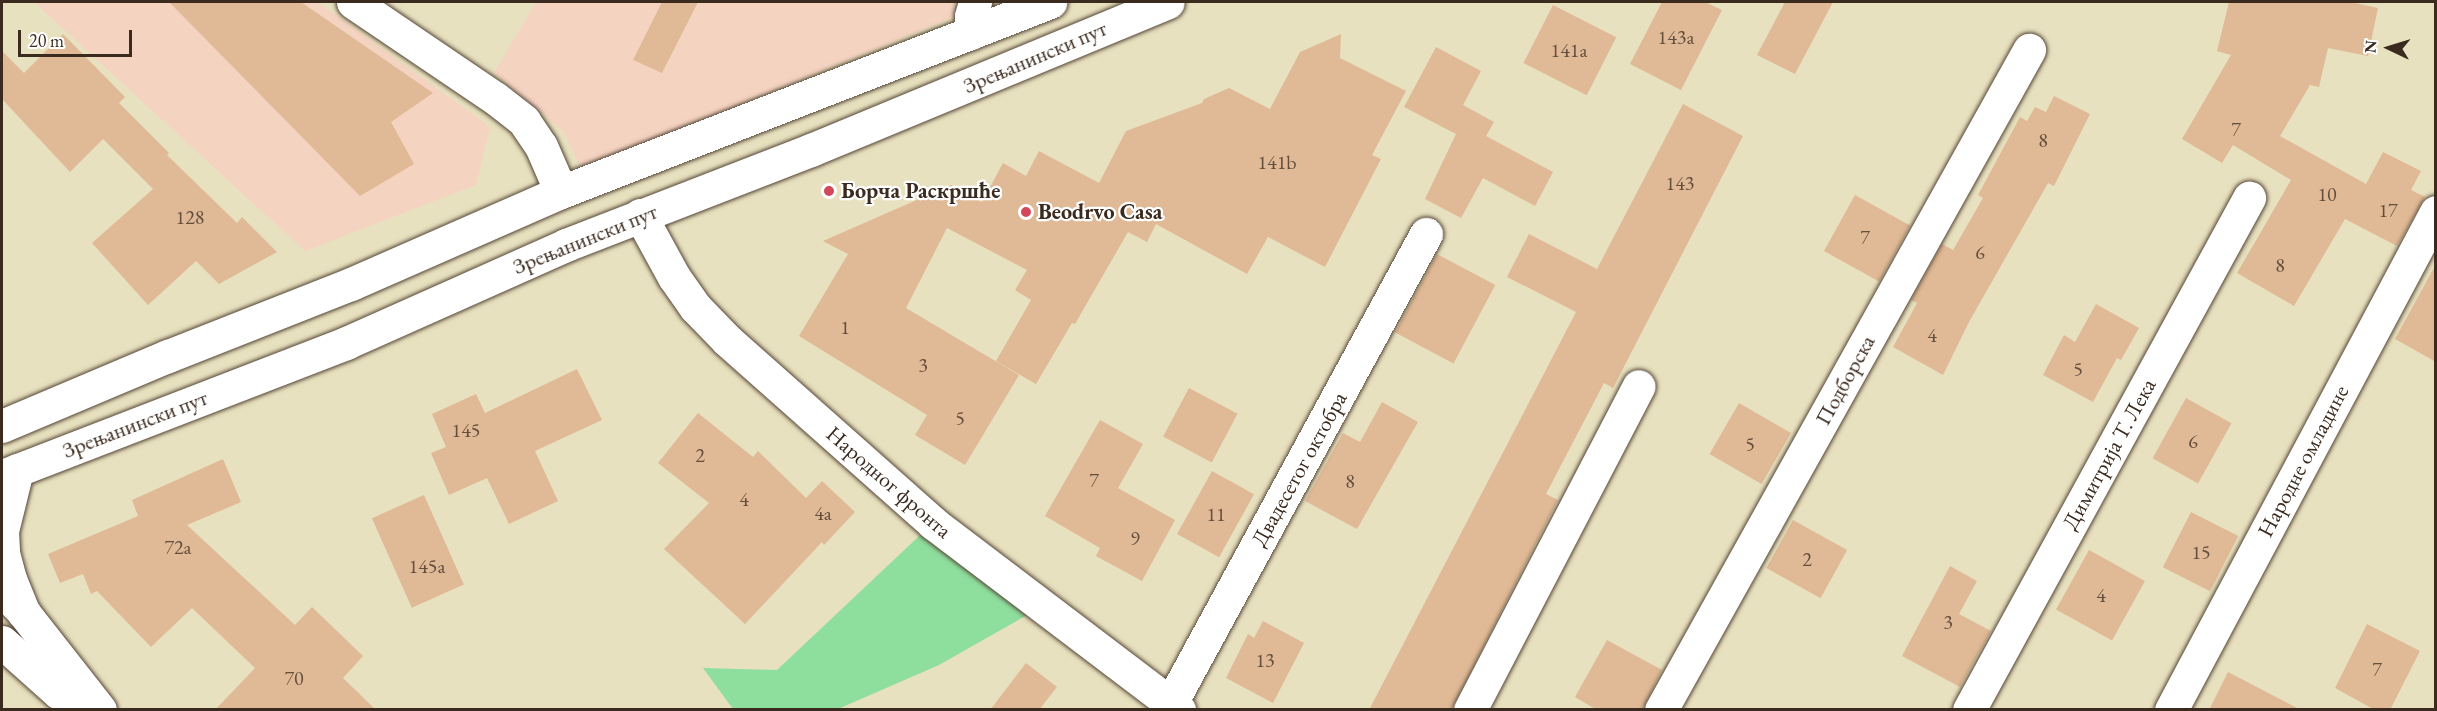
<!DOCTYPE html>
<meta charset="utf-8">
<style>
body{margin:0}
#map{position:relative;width:2437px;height:711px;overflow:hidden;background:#e8e1bf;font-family:"EB Garamond",serif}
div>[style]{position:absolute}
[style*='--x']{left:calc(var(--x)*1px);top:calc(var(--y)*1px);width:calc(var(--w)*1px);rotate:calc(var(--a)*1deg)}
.built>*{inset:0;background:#f5d3c1}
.green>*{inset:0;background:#8ede9d}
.building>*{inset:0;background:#e0b996;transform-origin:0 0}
.roads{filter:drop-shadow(0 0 2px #554536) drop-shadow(0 0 2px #554536)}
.minor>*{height:33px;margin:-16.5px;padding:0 16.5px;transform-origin:16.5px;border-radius:16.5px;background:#fff}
.major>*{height:33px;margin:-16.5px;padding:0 16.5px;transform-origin:16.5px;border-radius:16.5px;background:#fff}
.dots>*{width:16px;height:16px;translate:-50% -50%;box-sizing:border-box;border:3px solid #fff;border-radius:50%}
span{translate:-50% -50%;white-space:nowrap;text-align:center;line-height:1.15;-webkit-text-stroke:4.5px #fff;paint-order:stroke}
.number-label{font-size:20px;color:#644e3c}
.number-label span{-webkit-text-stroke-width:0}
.street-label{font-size:22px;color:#3b2a1e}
.poi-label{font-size:22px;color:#3b2a1e;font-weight:700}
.left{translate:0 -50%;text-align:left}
.frame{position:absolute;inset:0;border:3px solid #3b2a1e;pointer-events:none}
.north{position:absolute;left:2359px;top:18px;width:60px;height:60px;-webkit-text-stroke:4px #fff;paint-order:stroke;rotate:274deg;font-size:16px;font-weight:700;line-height:24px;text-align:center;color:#3b2a1e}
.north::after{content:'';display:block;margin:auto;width:21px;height:27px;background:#3b2a1e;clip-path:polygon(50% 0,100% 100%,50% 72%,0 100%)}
.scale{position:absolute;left:18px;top:30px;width:114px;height:27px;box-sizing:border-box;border:3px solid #3b2a1e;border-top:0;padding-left:8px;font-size:18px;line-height:21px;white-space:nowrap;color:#3b2a1e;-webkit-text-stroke:4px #fff;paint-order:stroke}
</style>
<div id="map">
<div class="built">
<i style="clip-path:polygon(34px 2px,318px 2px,490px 127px,476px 185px,305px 251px)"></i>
<i style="clip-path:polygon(536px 2px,989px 2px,582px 170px,563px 131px,494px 73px)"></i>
</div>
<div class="green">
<i style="clip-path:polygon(933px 523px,1043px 606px,939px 665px,838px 709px,733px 709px,703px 668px,777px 670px)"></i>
</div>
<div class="building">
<i style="clip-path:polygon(169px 2px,301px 2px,433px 93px,391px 122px,414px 164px,360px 196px)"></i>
<i style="clip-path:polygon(662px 2px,698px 2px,662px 73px,633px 60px)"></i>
<i style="clip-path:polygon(1662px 2px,1705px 2px,1722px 10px,1681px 90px,1630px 64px)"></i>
<i style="clip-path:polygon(1785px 2px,1833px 2px,1795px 74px,1757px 55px)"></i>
<i style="clip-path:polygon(2229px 2px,2350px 2px,2378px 8px,2368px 56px,2328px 48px,2319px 87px,2310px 85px,2280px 136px,2366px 184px,2383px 152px,2421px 171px,2411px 190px,2425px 197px,2397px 246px,2345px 219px,2294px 306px,2237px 273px,2291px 180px,2233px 145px,2222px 163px,2182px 139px,2231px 55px,2217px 51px)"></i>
<i style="left:1553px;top:5px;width:71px;height:65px;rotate:27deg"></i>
<i style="clip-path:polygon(63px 34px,125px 97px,119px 103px,169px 153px,167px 155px,237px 223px,242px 217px,277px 252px,219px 284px,196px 261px,148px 305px,92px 243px,153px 189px,103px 139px,70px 172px,2px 99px,2px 51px,24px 73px)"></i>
<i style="clip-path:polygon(1341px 34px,1340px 58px,1406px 91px,1372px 155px,1381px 159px,1325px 267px,1268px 237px,1247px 274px,1156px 224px,1147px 242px,1128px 232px,1075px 324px,1072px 323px,1036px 384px,996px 361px,1031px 300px,1015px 290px,1027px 270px,947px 228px,906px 308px,1019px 375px,965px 465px,915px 435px,927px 415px,799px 336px,848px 254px,823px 241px,951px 185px,982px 202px,1003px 163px,1026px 176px,1039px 151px,1099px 183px,1126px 131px,1202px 103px,1204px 99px,1229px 88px,1270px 109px,1300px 52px)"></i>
<i style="clip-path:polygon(1436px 47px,1481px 71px,1463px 105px,1494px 122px,1486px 136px,1553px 172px,1535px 206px,1483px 178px,1461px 218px,1425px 199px,1456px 134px,1404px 107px)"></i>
<i style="clip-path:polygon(2054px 96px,2090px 114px,2054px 186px,2048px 183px,1969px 322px,1943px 375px,1893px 347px,1917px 303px,1911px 300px,1942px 244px,1953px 250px,1983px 198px,1978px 195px,2020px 117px,2027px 121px,2035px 107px,2046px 112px)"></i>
<i style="clip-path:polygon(1683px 104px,1743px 136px,1613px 388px,1604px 383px,1546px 494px,1558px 500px,1451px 710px,1369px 710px,1576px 312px,1507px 277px,1529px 234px,1597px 269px)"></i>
<i style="left:1855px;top:195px;width:63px;height:64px;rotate:29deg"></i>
<i style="left:1437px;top:254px;width:66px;height:89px;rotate:28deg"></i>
<i style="clip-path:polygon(2436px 264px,2436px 362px,2395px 339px)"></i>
<i style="clip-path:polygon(2096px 304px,2139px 328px,2121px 360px,2117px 358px,2093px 402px,2043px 375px,2064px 335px,2075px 342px)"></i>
<i style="clip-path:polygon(577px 369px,602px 420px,535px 451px,558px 501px,509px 524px,487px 478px,449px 495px,431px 453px,446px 447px,432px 414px,476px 394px,485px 413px)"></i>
<i style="left:1189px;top:388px;width:55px;height:55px;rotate:28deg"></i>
<i style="left:2186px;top:398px;width:52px;height:69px;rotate:29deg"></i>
<i style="clip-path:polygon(1382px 402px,1418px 422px,1357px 529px,1305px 501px,1343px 433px,1360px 442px)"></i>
<i style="left:1739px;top:403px;width:60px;height:59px;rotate:30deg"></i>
<i style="clip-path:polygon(698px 413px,753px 457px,758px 451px,806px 498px,822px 481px,855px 512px,824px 545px,822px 542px,745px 624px,664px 549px,709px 503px,658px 463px)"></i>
<i style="clip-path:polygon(1100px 420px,1143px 444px,1118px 488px,1175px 520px,1142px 581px,1096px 556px,1100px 548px,1045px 516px)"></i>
<i style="clip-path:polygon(223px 459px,241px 502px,187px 525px,295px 625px,312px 607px,363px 656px,343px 678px,376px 710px,215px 710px,255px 668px,192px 608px,151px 647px,97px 591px,91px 594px,83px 574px,60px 583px,48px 554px,138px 516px,132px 500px)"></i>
<i style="left:1212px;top:471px;width:48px;height:72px;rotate:29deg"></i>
<i style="left:424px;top:495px;width:98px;height:57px;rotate:66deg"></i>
<i style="left:2191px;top:512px;width:53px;height:62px;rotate:27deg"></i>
<i style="left:1793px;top:520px;width:62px;height:55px;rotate:29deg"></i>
<i style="left:2089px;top:550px;width:64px;height:68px;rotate:29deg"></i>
<i style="clip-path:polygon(1950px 566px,1977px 581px,1959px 614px,1991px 631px,1960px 687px,1902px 656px)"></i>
<i style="clip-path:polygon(1263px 621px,1304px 643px,1273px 703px,1226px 678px,1248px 634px,1254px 638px)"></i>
<i style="clip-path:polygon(2367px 624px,2420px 651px,2390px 710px,2375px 710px,2335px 688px)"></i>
<i style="clip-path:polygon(1607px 640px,1662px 670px,1642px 710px,1597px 710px,1575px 697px)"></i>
<i style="clip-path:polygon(1026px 663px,1057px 687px,1039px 710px,990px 710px)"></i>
<i style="clip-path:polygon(2228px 672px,2301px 710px,2209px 710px)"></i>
</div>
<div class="roads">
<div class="minor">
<i style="--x:353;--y:2;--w:171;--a:34.1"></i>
<i style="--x:495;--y:98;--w:37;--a:38"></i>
<i style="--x:524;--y:121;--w:30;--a:56"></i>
<i style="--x:541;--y:146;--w:50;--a:66.5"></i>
<i style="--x:971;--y:33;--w:17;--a:-90"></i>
<i style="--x:971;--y:16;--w:15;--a:-74"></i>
<i style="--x:640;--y:215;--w:71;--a:61.3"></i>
<i style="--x:674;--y:277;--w:37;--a:55"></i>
<i style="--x:695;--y:307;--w:46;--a:45.9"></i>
<i style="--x:727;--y:340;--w:276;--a:41.6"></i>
<i style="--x:933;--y:523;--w:309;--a:37.2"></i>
<i style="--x:5;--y:593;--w:28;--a:46"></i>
<i style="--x:24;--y:613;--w:123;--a:51.9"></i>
<i style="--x:2;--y:642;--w:75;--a:41.8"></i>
<i style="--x:58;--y:692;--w:32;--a:35"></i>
<i style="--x:1171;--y:703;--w:534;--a:-61.47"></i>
<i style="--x:1470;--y:710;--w:365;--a:-62.5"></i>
<i style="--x:1661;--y:710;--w:756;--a:-60.86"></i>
<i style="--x:1969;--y:710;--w:584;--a:-61.33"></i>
<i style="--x:2171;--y:710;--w:564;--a:-61.98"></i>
</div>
<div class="major">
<i style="--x:2;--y:426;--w:180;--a:-22.9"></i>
<i style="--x:168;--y:356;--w:197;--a:-21.5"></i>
<i style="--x:351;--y:284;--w:229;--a:-23.7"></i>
<i style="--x:561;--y:192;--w:525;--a:-21.23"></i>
<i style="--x:17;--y:470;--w:63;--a:103.8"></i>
<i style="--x:2;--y:531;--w:22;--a:87"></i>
<i style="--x:3;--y:553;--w:27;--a:75"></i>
<i style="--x:10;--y:579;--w:37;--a:68"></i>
<i style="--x:2;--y:476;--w:369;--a:-21.1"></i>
<i style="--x:346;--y:343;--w:241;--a:-24"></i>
<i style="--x:566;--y:245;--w:263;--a:-21.2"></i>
<i style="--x:811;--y:150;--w:386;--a:-22.5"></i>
</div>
</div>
<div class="dots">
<i style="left:829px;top:191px;background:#d1495b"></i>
<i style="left:1026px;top:212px;background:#d1495b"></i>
</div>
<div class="number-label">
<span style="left:1676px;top:37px">143a</span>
<span style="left:1569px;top:50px">141a</span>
<span style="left:2236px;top:129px">7</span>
<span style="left:2043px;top:140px">8</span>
<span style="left:1277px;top:162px">141b</span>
<span style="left:1680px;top:183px">143</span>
<span style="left:2327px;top:194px">10</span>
<span style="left:2388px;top:210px">17</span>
<span style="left:190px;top:217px">128</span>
<span style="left:1865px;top:237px">7</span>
<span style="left:1980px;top:252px">6</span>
<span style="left:2280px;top:265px">8</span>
<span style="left:845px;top:327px">1</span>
<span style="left:1932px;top:335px">4</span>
<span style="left:923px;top:365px">3</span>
<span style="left:2078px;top:369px">5</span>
<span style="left:960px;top:418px">5</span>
<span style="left:466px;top:430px">145</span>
<span style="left:2193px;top:441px">6</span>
<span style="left:1750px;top:444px">5</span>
<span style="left:700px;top:455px">2</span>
<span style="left:1094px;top:480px">7</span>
<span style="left:1350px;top:481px">8</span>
<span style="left:744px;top:499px">4</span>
<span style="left:823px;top:513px">4a</span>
<span style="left:1216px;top:514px">11</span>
<span style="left:1135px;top:538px">9</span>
<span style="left:178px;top:547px">72a</span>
<span style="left:2201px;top:552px">15</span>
<span style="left:1807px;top:559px">2</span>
<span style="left:427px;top:566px">145a</span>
<span style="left:2101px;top:595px">4</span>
<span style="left:1948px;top:622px">3</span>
<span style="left:1265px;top:660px">13</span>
<span style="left:2377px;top:669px">7</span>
<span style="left:294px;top:678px">70</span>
</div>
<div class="street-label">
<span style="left:1035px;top:57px;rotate:-23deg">Зрењанински пут</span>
<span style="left:585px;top:239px;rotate:-22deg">Зрењанински пут</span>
<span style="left:1845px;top:380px;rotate:-61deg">Подборска</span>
<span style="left:135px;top:424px;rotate:-21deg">Зрењанински пут</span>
<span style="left:2109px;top:454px;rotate:-61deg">Димитрија Т. Лека</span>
<span style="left:2303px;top:461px;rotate:-62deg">Народне омладине</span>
<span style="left:1299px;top:469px;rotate:-61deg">Двадесетог октобра</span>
<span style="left:889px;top:482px;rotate:41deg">Народног фронта</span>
</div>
<div class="poi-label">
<span class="left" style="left:841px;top:191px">Борча Раскршће</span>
<span class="left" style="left:1038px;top:212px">Beodrvo Casa</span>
</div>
<div class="frame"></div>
<div class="north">N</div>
<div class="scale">20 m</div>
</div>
